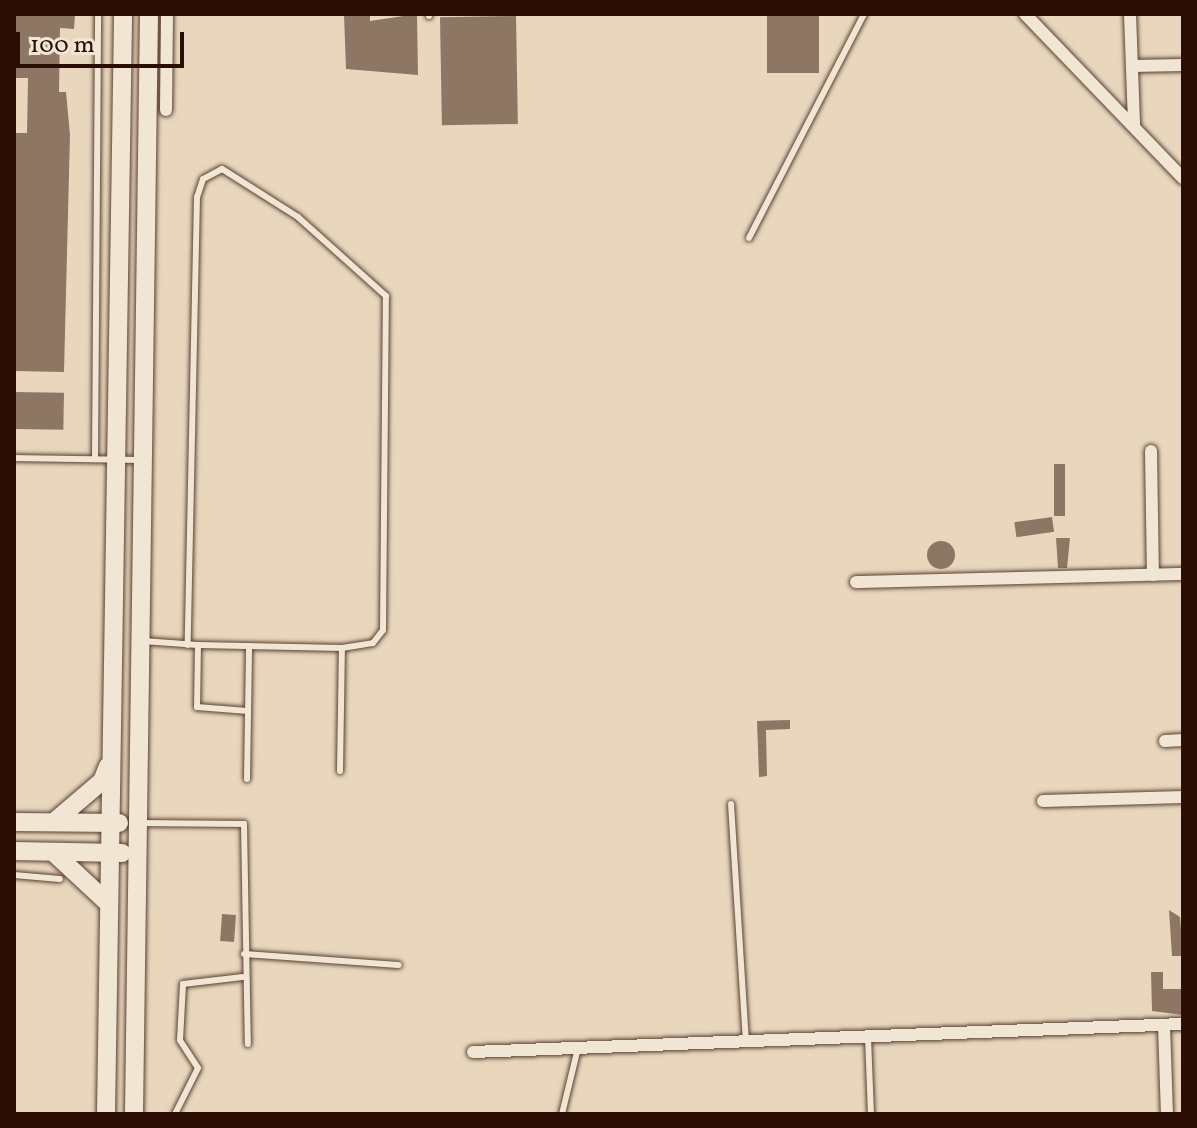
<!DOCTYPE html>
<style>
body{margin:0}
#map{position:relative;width:1197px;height:1128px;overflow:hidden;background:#e9d7bd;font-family:Vollkorn,serif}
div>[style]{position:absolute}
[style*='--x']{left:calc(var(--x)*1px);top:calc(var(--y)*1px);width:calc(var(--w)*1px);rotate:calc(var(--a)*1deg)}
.building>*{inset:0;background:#8d7764;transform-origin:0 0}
.round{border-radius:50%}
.roads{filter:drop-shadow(0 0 2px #5a4032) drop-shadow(0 0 2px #5a4032)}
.lane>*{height:6px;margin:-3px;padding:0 3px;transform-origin:3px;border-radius:3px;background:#f1e5d4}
.street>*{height:12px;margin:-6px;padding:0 6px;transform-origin:6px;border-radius:6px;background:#f1e5d4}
.secondary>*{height:18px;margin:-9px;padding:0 9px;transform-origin:9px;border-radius:9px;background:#f1e5d4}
span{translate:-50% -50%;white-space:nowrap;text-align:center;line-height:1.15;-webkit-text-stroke:6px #f1e5d4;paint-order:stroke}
.frame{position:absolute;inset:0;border:16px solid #2a0e04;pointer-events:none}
.scale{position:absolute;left:16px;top:32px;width:168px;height:36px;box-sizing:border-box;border:4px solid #2a0e04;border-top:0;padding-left:10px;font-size:24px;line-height:28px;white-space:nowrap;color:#2a0e04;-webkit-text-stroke:6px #f1e5d4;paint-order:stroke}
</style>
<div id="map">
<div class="building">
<i style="clip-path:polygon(14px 14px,75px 14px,74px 29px,60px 28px,59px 92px,66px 92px,70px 135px,64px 372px,14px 371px,14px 133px,27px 133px,28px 78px,14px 78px)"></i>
<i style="clip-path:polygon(370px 14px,370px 21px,417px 14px,418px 75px,346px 69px,344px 15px)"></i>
<i style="left:767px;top:14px;width:52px;height:59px"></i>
<i style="left:516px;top:16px;width:108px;height:76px;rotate:89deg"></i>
<i style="left:14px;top:392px;width:50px;height:37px;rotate:1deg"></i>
<i style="left:1065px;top:464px;width:52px;height:11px;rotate:90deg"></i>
<i style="left:1052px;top:517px;width:15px;height:38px;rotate:82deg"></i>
<i style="clip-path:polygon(1056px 538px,1070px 538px,1067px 568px,1058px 568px)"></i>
<i class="round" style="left:927px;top:541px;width:28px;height:28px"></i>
<i style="clip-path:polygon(790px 720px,790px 729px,766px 730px,767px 776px,759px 777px,757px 721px)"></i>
<i style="clip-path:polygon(1169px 910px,1180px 917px,1183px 956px,1172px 956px)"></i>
<i style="left:222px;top:914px;width:14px;height:27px;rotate:4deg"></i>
<i style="clip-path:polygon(1151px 972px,1163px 972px,1163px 989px,1183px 989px,1183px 1015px,1152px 1011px)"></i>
</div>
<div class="roads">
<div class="lane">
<i style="--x:429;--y:16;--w:2;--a:-90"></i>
<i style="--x:749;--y:238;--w:252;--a:-62.8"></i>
<i style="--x:14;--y:458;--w:124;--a:0.9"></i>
<i style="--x:95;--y:459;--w:445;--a:-89.6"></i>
<i style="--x:143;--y:641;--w:55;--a:4.2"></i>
<i style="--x:198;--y:645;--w:144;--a:1.2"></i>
<i style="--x:342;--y:648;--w:31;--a:-9"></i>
<i style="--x:373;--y:643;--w:16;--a:-52"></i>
<i style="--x:383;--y:630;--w:334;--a:-89.5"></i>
<i style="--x:386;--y:296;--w:118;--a:-138.1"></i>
<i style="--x:298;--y:217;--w:90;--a:-147.7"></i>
<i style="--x:222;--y:169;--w:21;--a:152"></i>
<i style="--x:203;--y:179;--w:19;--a:108"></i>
<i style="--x:197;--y:197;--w:448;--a:91.2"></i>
<i style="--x:198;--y:645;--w:62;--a:90.9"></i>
<i style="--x:197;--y:707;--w:51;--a:4.5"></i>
<i style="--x:340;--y:771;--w:123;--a:-89.1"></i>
<i style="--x:247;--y:779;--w:133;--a:-89.1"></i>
<i style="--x:731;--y:804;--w:236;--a:86.4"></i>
<i style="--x:140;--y:823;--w:104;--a:0.6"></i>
<i style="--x:244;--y:824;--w:220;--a:89"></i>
<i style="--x:14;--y:875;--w:46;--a:5"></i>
<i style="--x:244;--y:954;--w:155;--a:4.1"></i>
<i style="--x:868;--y:1037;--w:77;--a:87.8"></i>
<i style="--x:175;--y:1114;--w:51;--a:-63.4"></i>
<i style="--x:198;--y:1068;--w:33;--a:-123"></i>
<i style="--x:180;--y:1040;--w:56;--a:-86.9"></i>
<i style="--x:183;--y:984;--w:60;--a:-6.7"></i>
<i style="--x:562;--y:1114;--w:68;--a:-76.4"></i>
</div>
<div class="street">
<i style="--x:1025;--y:14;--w:228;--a:46.1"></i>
<i style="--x:1130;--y:14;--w:111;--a:87.9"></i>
<i style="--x:1132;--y:66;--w:51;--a:-1.1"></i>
<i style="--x:166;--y:110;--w:96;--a:-89.4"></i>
<i style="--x:1151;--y:451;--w:124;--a:89.1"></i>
<i style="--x:856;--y:582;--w:327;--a:-1.4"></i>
<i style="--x:1165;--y:741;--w:18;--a:-3"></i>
<i style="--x:1043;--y:801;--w:140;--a:-1.6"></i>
<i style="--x:1164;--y:1025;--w:89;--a:88.1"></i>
<i style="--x:473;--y:1052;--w:711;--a:-2.26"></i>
</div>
<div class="secondary">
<i style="--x:55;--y:821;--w:62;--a:-40.4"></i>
<i style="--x:102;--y:781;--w:16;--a:-68"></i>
<i style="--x:14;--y:822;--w:105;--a:0.5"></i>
<i style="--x:14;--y:851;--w:108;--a:1.1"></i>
<i style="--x:53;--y:852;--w:76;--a:42.9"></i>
<i style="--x:106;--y:1114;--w:1100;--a:-89.11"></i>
<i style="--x:134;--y:1114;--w:1100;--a:-89.22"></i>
</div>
</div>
<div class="frame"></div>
<div class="scale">100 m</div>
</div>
